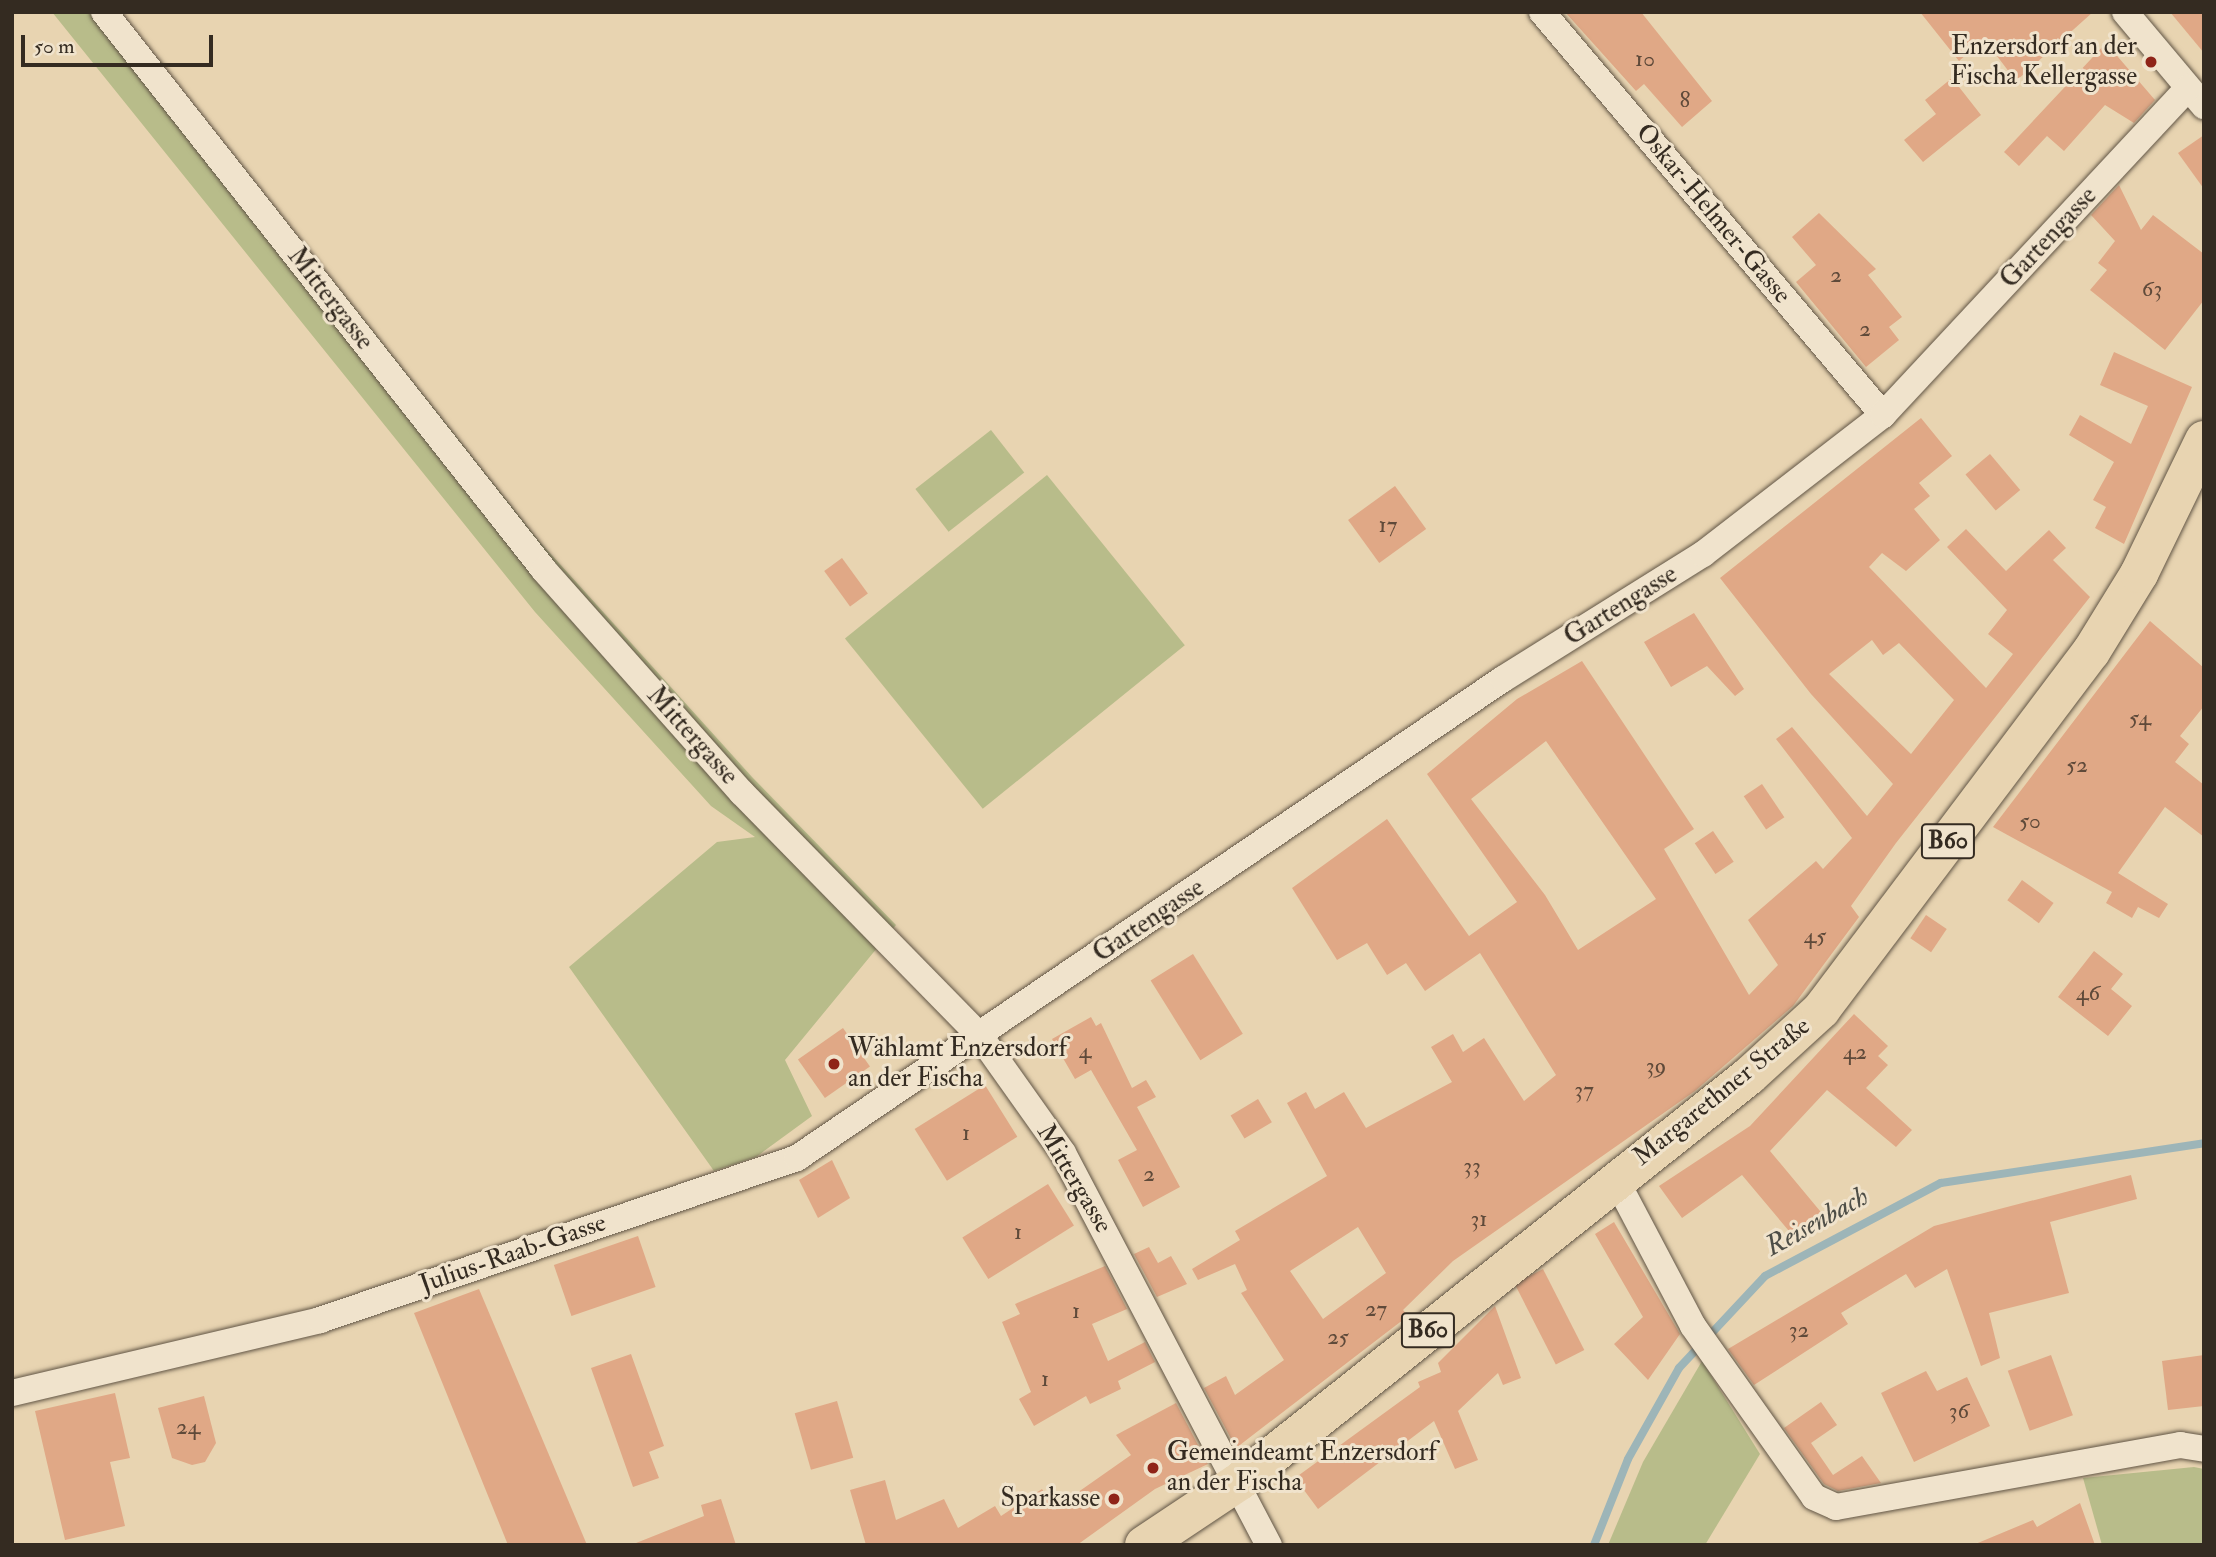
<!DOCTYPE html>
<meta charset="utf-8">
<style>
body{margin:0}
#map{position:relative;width:2216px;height:1557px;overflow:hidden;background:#e8d4b1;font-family:"IM FELL Double Pica",serif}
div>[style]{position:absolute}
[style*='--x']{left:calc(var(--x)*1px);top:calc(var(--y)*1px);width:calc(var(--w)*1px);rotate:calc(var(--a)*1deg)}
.green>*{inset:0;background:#b8bc8a;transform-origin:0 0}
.stream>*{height:8px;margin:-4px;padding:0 4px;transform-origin:4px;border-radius:4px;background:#9db5b8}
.building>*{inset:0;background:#e0a886;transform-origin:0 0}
.roads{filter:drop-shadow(0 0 2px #615545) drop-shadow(0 0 2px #615545)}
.minor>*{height:26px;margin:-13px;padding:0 13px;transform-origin:13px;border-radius:13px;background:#f0e3cc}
.primary>*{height:38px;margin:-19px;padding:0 19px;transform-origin:19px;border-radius:19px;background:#e8d4b1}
.dots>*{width:19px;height:19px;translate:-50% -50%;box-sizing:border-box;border:4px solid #f0e3cc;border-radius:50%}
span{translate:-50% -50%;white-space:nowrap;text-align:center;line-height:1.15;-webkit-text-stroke:6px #f0e3cc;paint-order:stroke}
.number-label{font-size:23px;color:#5f4a3a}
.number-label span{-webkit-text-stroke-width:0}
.shield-label span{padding:2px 5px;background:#f0e3cc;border:2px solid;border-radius:5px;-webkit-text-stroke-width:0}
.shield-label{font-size:24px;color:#342b21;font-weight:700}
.poi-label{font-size:26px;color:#342b21}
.right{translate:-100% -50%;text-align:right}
.left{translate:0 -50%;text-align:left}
.street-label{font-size:26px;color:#342b21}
.water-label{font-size:28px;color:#4e4e47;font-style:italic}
.frame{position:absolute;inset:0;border:14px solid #342b21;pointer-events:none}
.scale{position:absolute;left:21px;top:35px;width:192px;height:32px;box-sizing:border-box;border:4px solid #342b21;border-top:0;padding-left:9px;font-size:21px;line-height:24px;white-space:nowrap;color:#342b21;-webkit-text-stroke:5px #f0e3cc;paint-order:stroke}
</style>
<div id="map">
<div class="green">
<i style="clip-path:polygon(52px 12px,120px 12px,540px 542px,752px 777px,896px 925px,785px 1060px,812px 1116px,756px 1157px,714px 1171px,569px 967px,717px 842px,755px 837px,711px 806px,535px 612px)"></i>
<i style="left:991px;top:430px;width:54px;height:96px;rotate:52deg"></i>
<i style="left:1047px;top:475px;width:219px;height:260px;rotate:51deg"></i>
<i style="clip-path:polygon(1702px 1361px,1760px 1454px,1705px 1545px,1608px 1545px,1643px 1462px)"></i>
<i style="clip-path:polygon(2194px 1467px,2204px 1469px,2204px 1545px,2102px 1545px,2083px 1478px)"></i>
</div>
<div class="stream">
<i style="--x:1594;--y:1545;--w:92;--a:-68.4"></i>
<i style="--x:1628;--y:1459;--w:104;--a:-60.7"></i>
<i style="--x:1679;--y:1368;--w:126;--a:-46.9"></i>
<i style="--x:1765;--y:1276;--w:199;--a:-27.9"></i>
<i style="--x:1941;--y:1183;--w:266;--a:-8.6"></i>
</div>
<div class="building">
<i style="clip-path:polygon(1565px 12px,1641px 12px,1712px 101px,1682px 127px,1644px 84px,1636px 91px)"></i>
<i style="clip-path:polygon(1920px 12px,2093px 12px,2016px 81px,1984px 39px,1959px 61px)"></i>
<i style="clip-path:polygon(2170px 12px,2204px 12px,2204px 53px)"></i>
<i style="clip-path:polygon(2106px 43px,2155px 100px,2134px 123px,2105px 105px,2064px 151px,2047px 136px,2019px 166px,2004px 152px)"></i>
<i style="clip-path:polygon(1952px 78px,1981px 115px,1923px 162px,1904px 140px,1936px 114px,1925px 100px)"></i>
<i style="clip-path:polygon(2204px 135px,2204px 189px,2178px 153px)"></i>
<i style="clip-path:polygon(2119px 185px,2141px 230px,2153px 215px,2204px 254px,2204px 300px,2165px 350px,2090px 290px,2107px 270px,2098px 263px,2115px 241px,2091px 215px)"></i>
<i style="clip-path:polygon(1819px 213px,1876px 269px,1868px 275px,1902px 317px,1889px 327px,1899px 340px,1866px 367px,1796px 282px,1816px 265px,1792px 237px)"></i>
<i style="clip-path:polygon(2114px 352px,2192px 387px,2124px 544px,2095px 528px,2106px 507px,2093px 500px,2114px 462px,2069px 435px,2080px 415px,2131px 444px,2148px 406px,2100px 385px)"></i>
<i style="clip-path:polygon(evenodd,1921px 418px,1952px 456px,1919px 483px,1930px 496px,1914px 509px,1940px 540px,1906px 571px,1882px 553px,1869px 567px,1986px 688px,2013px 654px,1988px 634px,2007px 610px,1947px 547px,1966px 529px,2006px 571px,2049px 530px,2066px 548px,2053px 560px,2090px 597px,1896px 843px,1851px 906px,1859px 917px,1793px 1006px,1695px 1091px,1453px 1261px,1403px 1310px,1408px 1316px,1236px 1448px,1204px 1388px,1226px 1376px,1235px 1395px,1284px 1360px,1241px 1293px,1247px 1290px,1235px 1264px,1198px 1280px,1192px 1269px,1240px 1240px,1235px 1231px,1327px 1176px,1287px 1103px,1306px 1092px,1315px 1109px,1344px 1092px,1366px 1128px,1452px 1082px,1431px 1047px,1453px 1034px,1463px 1052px,1484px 1038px,1524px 1101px,1556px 1075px,1480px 953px,1425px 991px,1406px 963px,1387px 975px,1367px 943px,1337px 960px,1292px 888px,1387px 819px,1469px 936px,1517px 902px,1427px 774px,1517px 699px,1582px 661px,1694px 829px,1664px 849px,1749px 995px,1778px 965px,1748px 920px,1816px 861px,1823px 869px,1852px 838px,1776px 739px,1792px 727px,1867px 816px,1893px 784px,1811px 694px,1720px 578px,1921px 418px,1872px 640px,1883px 655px,1899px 643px,1954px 700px,1911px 754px,1829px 674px,1872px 640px,1921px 418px,1546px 741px,1656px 899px,1578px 950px,1545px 895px,1471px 799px,1546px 741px,1921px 418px,1358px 1227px,1386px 1273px,1323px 1319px,1290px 1271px,1358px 1227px)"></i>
<i style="left:1990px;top:454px;width:47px;height:32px;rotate:50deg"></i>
<i style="left:1395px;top:486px;width:53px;height:58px;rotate:54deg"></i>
<i style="left:842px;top:558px;width:44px;height:22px;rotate:54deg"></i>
<i style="clip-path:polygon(1694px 613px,1744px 689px,1735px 696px,1707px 666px,1671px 687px,1644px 642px)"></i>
<i style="clip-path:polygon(2150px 621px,2204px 668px,2204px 706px,2180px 736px,2189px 744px,2175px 762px,2204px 785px,2204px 837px,2165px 807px,2118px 873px,2168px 904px,2159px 918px,2138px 907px,2132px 918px,2106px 903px,2112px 892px,1993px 827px)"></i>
<i style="left:1762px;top:784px;width:40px;height:22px;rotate:56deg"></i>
<i style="left:1713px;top:831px;width:37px;height:22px;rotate:56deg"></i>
<i style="left:2022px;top:880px;width:39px;height:25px;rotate:36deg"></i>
<i style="left:1926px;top:915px;width:25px;height:28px;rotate:34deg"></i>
<i style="clip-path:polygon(2094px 951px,2123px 974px,2111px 989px,2132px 1006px,2108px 1036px,2058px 997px)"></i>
<i style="left:1193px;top:954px;width:94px;height:50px;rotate:58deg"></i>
<i style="clip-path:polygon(1854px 1014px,1888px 1046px,1878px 1056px,1888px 1065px,1866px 1088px,1912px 1130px,1896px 1147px,1827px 1090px,1770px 1151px,1825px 1217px,1794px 1237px,1742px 1175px,1682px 1218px,1659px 1186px,1750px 1126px)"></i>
<i style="clip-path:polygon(1091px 1017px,1096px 1026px,1101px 1023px,1132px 1088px,1146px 1080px,1156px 1097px,1137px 1107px,1180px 1187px,1143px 1207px,1118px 1160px,1137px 1150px,1091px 1070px,1075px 1079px,1052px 1039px)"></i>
<i style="left:843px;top:1028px;width:47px;height:55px;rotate:55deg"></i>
<i style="left:985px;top:1085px;width:61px;height:83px;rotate:58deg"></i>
<i style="left:1258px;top:1099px;width:27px;height:32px;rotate:59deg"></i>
<i style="clip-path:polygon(832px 1160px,850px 1198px,818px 1218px,799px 1180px)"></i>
<i style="clip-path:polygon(2131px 1175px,2137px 1199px,2050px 1222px,2069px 1293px,1989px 1313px,2000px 1358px,1981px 1366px,1947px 1269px,1915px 1288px,1906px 1274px,1841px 1313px,1848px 1324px,1754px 1385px,1728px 1349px,1934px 1226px)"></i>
<i style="left:1048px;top:1184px;width:49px;height:101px;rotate:58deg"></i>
<i style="clip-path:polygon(1614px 1222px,1680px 1334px,1648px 1380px,1614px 1344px,1643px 1317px,1595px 1234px)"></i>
<i style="left:638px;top:1236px;width:54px;height:89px;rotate:71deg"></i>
<i style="clip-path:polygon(1149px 1247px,1158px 1263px,1171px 1256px,1187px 1284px,1157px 1297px,1134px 1254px)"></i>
<i style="clip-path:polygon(1105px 1266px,1127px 1309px,1092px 1324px,1108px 1361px,1145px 1342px,1155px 1362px,1118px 1381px,1121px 1389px,1090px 1404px,1086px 1396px,1034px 1426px,1019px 1399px,1031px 1392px,1002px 1322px,1020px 1314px,1015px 1304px)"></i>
<i style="left:1543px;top:1269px;width:91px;height:32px;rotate:63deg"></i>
<i style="clip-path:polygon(479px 1289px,587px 1545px,508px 1545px,414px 1313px)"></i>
<i style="clip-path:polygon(1495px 1306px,1521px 1378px,1503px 1385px,1498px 1373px,1458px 1411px,1478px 1460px,1455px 1469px,1434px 1421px,1318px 1509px,1295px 1478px,1420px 1387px,1418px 1382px,1441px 1372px,1438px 1363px)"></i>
<i style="clip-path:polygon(631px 1354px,664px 1446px,649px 1452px,659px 1478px,633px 1487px,591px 1368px)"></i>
<i style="left:2051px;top:1355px;width:64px;height:46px;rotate:70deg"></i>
<i style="clip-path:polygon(2204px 1355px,2204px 1406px,2168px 1410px,2162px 1361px)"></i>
<i style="clip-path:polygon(1926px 1371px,1937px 1391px,1967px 1377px,1990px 1426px,1914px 1462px,1881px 1393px)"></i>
<i style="clip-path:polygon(115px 1393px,130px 1458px,110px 1462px,125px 1526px,65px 1540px,35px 1411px)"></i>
<i style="clip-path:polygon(204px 1396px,216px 1443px,205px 1462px,192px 1465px,172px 1458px,158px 1408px)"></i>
<i style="left:837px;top:1401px;width:59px;height:44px;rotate:74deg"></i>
<i style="clip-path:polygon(1821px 1402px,1837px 1425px,1811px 1443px,1833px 1475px,1862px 1456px,1881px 1483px,1838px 1491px,1824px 1484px,1784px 1428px)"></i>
<i style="clip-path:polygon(1176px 1403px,1208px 1464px,1155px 1489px,1077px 1545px,866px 1545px,850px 1490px,885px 1480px,896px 1520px,944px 1499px,958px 1528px,995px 1506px,1001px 1516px,1042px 1489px,1054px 1509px,1131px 1455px,1116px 1435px)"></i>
<i style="clip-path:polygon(721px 1499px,736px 1545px,631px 1545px,704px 1516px,701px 1505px)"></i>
<i style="clip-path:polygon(2080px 1503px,2095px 1545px,1973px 1545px,2033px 1520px,2037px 1527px)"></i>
</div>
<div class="roads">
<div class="minor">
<i style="--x:104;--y:12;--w:711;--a:51.74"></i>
<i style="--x:544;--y:570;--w:298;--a:48.4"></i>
<i style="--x:742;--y:793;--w:340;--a:45.6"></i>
<i style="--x:980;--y:1036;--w:143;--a:54.6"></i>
<i style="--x:1063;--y:1153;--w:443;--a:62.3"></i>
<i style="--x:1542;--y:12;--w:528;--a:49.76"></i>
<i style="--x:2125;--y:12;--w:123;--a:50"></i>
<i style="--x:1615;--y:1178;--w:167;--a:62.2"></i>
<i style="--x:1693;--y:1326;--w:209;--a:54.7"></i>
<i style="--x:1814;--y:1497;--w:24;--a:24"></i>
<i style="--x:1836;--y:1507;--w:350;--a:-10.2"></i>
<i style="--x:2180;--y:1445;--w:24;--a:9"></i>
<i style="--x:12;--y:1393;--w:317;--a:-13.3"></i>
<i style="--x:320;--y:1320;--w:504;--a:-18.76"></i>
<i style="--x:797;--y:1158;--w:853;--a:-34.16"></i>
<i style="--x:1503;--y:679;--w:236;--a:-32"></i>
<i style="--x:1703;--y:554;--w:227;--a:-37.7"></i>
<i style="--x:1883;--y:415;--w:447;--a:-47"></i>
</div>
<div class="primary">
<i style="--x:1144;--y:1545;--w:115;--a:-33.7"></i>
<i style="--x:1240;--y:1481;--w:650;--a:-38.51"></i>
<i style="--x:1749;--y:1076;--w:98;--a:-42.5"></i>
<i style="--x:1821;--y:1010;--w:448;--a:-53"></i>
<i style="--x:2091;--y:652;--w:92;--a:-58.4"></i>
<i style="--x:2139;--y:574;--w:149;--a:-64.1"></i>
</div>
</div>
<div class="dots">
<i style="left:2151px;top:62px;background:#8f2418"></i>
<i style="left:834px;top:1064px;background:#8f2418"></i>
<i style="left:1153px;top:1468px;background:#8f2418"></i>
<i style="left:1114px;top:1499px;background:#8f2418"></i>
</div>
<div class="number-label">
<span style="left:1645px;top:59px">10</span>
<span style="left:1685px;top:100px">8</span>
<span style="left:1836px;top:275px">2</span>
<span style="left:2152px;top:289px">63</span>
<span style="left:1865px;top:329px">2</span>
<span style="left:1388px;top:525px">17</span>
<span style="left:2140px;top:718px">54</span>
<span style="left:2077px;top:765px">52</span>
<span style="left:2030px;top:821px">50</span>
<span style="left:1815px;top:936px">45</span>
<span style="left:2088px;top:993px">46</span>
<span style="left:1085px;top:1051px">4</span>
<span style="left:1855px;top:1052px">42</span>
<span style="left:1656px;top:1066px">39</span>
<span style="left:1584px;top:1090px">37</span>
<span style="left:966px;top:1133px">1</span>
<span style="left:1472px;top:1166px">33</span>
<span style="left:1149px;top:1174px">2</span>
<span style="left:1479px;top:1219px">31</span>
<span style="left:1018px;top:1232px">1</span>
<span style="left:1376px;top:1309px">27</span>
<span style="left:1076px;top:1311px">1</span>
<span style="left:1799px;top:1330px">32</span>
<span style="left:1338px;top:1337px">25</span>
<span style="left:1045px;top:1379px">1</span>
<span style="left:1959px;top:1411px">36</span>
<span style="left:188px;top:1427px">24</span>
</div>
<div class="shield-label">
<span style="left:1948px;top:841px">B60</span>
<span style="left:1428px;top:1330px">B60</span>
</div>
<div class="poi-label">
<span class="right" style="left:2137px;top:62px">Enzersdorf an der<br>Fischa Kellergasse</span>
<span class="left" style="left:848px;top:1064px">Wählamt Enzersdorf<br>an der Fischa</span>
<span class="left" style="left:1167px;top:1468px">Gemeindeamt Enzersdorf<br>an der Fischa</span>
<span class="right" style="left:1100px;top:1499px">Sparkasse</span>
</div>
<div class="street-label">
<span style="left:1713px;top:214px;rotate:50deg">Oskar-Helmer-Gasse</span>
<span style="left:2049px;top:238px;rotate:-47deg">Gartengasse</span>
<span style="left:330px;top:299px;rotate:52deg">Mittergasse</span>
<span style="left:1621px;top:606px;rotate:-32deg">Gartengasse</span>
<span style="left:692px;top:736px;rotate:48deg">Mittergasse</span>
<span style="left:1149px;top:921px;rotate:-34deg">Gartengasse</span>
<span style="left:1722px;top:1092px;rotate:-39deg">Margarethner Straße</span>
<span style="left:1074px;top:1179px;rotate:59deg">Mittergasse</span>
<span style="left:513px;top:1254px;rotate:-19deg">Julius-Raab-Gasse</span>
</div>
<div class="water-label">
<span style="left:1817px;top:1222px;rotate:-29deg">Reisenbach</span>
</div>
<div class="frame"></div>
<div class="scale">50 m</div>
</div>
